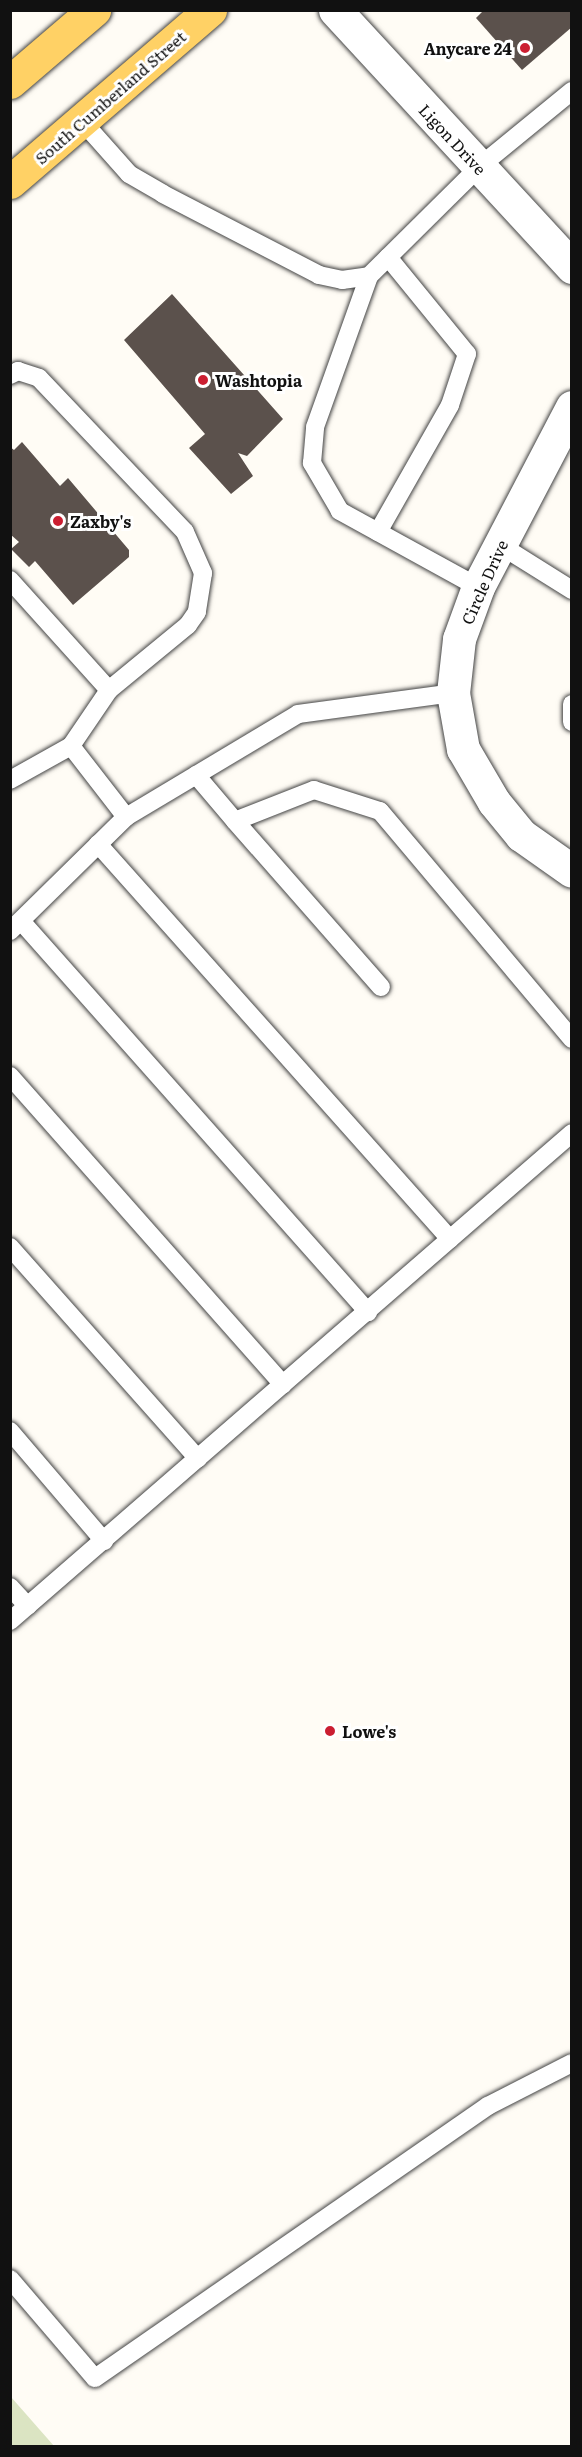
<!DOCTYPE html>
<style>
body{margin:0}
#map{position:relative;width:582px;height:2457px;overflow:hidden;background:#fffcf5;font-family:Literata,serif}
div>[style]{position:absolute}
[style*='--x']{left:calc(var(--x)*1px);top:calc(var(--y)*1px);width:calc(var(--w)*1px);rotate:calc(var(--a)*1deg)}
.cemetery>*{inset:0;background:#dbe4c2}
.building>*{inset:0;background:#5b514c}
.roads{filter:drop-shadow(0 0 2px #444) drop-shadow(0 0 2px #444)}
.lane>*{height:18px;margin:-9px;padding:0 9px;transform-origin:9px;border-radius:9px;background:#fff}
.street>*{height:33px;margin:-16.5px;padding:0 16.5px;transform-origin:16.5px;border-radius:16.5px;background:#fff}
.primary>*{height:33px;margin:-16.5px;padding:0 16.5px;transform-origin:16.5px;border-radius:16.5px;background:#ffd165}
.dots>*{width:16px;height:16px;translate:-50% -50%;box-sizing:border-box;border:3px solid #fff;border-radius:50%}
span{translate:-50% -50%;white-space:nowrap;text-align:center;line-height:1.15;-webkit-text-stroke:6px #fff;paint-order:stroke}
.poi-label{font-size:16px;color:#111;font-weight:700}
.right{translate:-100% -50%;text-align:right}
.left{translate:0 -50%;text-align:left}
.street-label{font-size:16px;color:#111}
.frame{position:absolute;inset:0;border:12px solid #111;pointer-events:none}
</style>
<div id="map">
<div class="cemetery">
<i style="clip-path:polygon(10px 2397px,11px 2397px,54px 2446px,11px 2446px)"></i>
</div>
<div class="building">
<i style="clip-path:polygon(484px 10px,572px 10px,572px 27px,522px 70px,476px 18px)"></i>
<i style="clip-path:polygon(172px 294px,283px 419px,247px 456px,238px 453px,253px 476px,231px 494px,189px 448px,205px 434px,124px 340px)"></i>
<i style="clip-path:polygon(22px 442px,60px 486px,68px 478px,129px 550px,129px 557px,73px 605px,35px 561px,29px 567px,11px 549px,19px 542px,10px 534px,10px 447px,14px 450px)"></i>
</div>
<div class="roads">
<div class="lane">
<i style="--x:82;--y:121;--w:71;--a:48.4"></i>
<i style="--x:129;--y:174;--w:39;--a:30"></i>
<i style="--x:163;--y:194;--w:176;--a:27.4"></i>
<i style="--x:319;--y:275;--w:24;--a:12"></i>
<i style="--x:342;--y:280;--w:27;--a:-8"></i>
<i style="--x:10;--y:375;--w:9;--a:-27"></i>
<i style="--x:18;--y:371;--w:22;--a:18"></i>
<i style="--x:39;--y:378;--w:212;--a:46.5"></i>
<i style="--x:185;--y:532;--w:45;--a:66.3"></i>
<i style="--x:203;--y:573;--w:39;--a:99"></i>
<i style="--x:197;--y:612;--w:16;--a:125"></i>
<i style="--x:188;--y:625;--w:102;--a:140.6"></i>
<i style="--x:109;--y:690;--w:68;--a:124.2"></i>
<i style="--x:378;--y:532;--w:146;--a:-60.4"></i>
<i style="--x:450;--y:405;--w:54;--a:-71.6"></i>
<i style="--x:467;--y:354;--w:125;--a:-129.2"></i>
<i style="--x:500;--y:545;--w:85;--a:32"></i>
<i style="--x:10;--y:580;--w:148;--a:48"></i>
<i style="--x:478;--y:587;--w:158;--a:-151.2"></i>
<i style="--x:340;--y:511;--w:56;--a:-120.3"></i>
<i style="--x:312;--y:463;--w:36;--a:-85"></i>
<i style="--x:315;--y:427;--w:160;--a:-70.3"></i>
<i style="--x:369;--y:276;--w:155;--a:-44.7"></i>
<i style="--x:479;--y:167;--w:120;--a:-39.3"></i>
<i style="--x:572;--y:704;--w:18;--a:90"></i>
<i style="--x:196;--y:775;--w:60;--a:49.7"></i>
<i style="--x:235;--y:821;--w:85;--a:-21.4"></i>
<i style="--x:314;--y:790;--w:69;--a:17.7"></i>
<i style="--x:380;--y:811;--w:298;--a:49.9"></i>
<i style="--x:10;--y:780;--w:70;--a:-29.1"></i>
<i style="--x:71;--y:746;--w:90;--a:52.2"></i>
<i style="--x:235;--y:821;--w:221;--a:48.7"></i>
<i style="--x:98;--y:844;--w:529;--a:48.29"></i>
<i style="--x:21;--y:921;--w:523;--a:48.41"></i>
<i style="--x:10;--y:931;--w:163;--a:-44.5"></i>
<i style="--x:126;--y:817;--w:200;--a:-30.9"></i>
<i style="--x:298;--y:714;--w:156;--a:-7.7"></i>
<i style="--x:10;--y:1076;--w:412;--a:48.5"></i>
<i style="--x:10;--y:1247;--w:283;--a:48.4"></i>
<i style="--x:10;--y:1431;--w:145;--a:49.5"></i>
<i style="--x:10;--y:1587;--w:26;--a:47"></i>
<i style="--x:10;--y:1621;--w:744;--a:-40.97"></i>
<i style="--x:10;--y:2279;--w:130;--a:49.4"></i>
<i style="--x:95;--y:2378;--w:478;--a:-34.7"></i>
<i style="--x:488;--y:2106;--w:94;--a:-27.1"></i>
</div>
<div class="street">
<i style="--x:335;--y:10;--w:350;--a:47.3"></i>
<i style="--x:572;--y:407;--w:203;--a:117.6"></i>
<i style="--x:478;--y:587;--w:55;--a:110.1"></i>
<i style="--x:459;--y:639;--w:54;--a:96.3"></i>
<i style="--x:453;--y:693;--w:57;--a:79.9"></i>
<i style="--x:463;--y:749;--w:61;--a:59.7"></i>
<i style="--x:494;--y:802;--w:43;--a:50.7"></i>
<i style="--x:521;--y:835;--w:62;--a:35.2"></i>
</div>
<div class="primary">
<i style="--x:10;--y:82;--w:111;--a:-40.6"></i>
<i style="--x:10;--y:182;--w:264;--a:-40.7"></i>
</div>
</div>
<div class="dots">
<i style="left:525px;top:48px;background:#cb1e31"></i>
<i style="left:203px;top:380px;background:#cb1e31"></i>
<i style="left:58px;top:521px;background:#cb1e31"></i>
<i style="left:330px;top:1731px;background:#cb1e31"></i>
</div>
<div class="poi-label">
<span class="right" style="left:512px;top:48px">Anycare 24</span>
<span class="left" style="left:215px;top:380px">Washtopia</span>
<span class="left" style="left:70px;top:521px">Zaxby's</span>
<span class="left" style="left:342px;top:1731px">Lowe's</span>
</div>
<div class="street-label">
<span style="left:110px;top:97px;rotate:-41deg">South Cumberland Street</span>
<span style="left:453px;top:139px;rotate:47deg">Ligon Drive</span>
<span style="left:484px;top:582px;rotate:-66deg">Circle Drive</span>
</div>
<div class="frame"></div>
</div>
